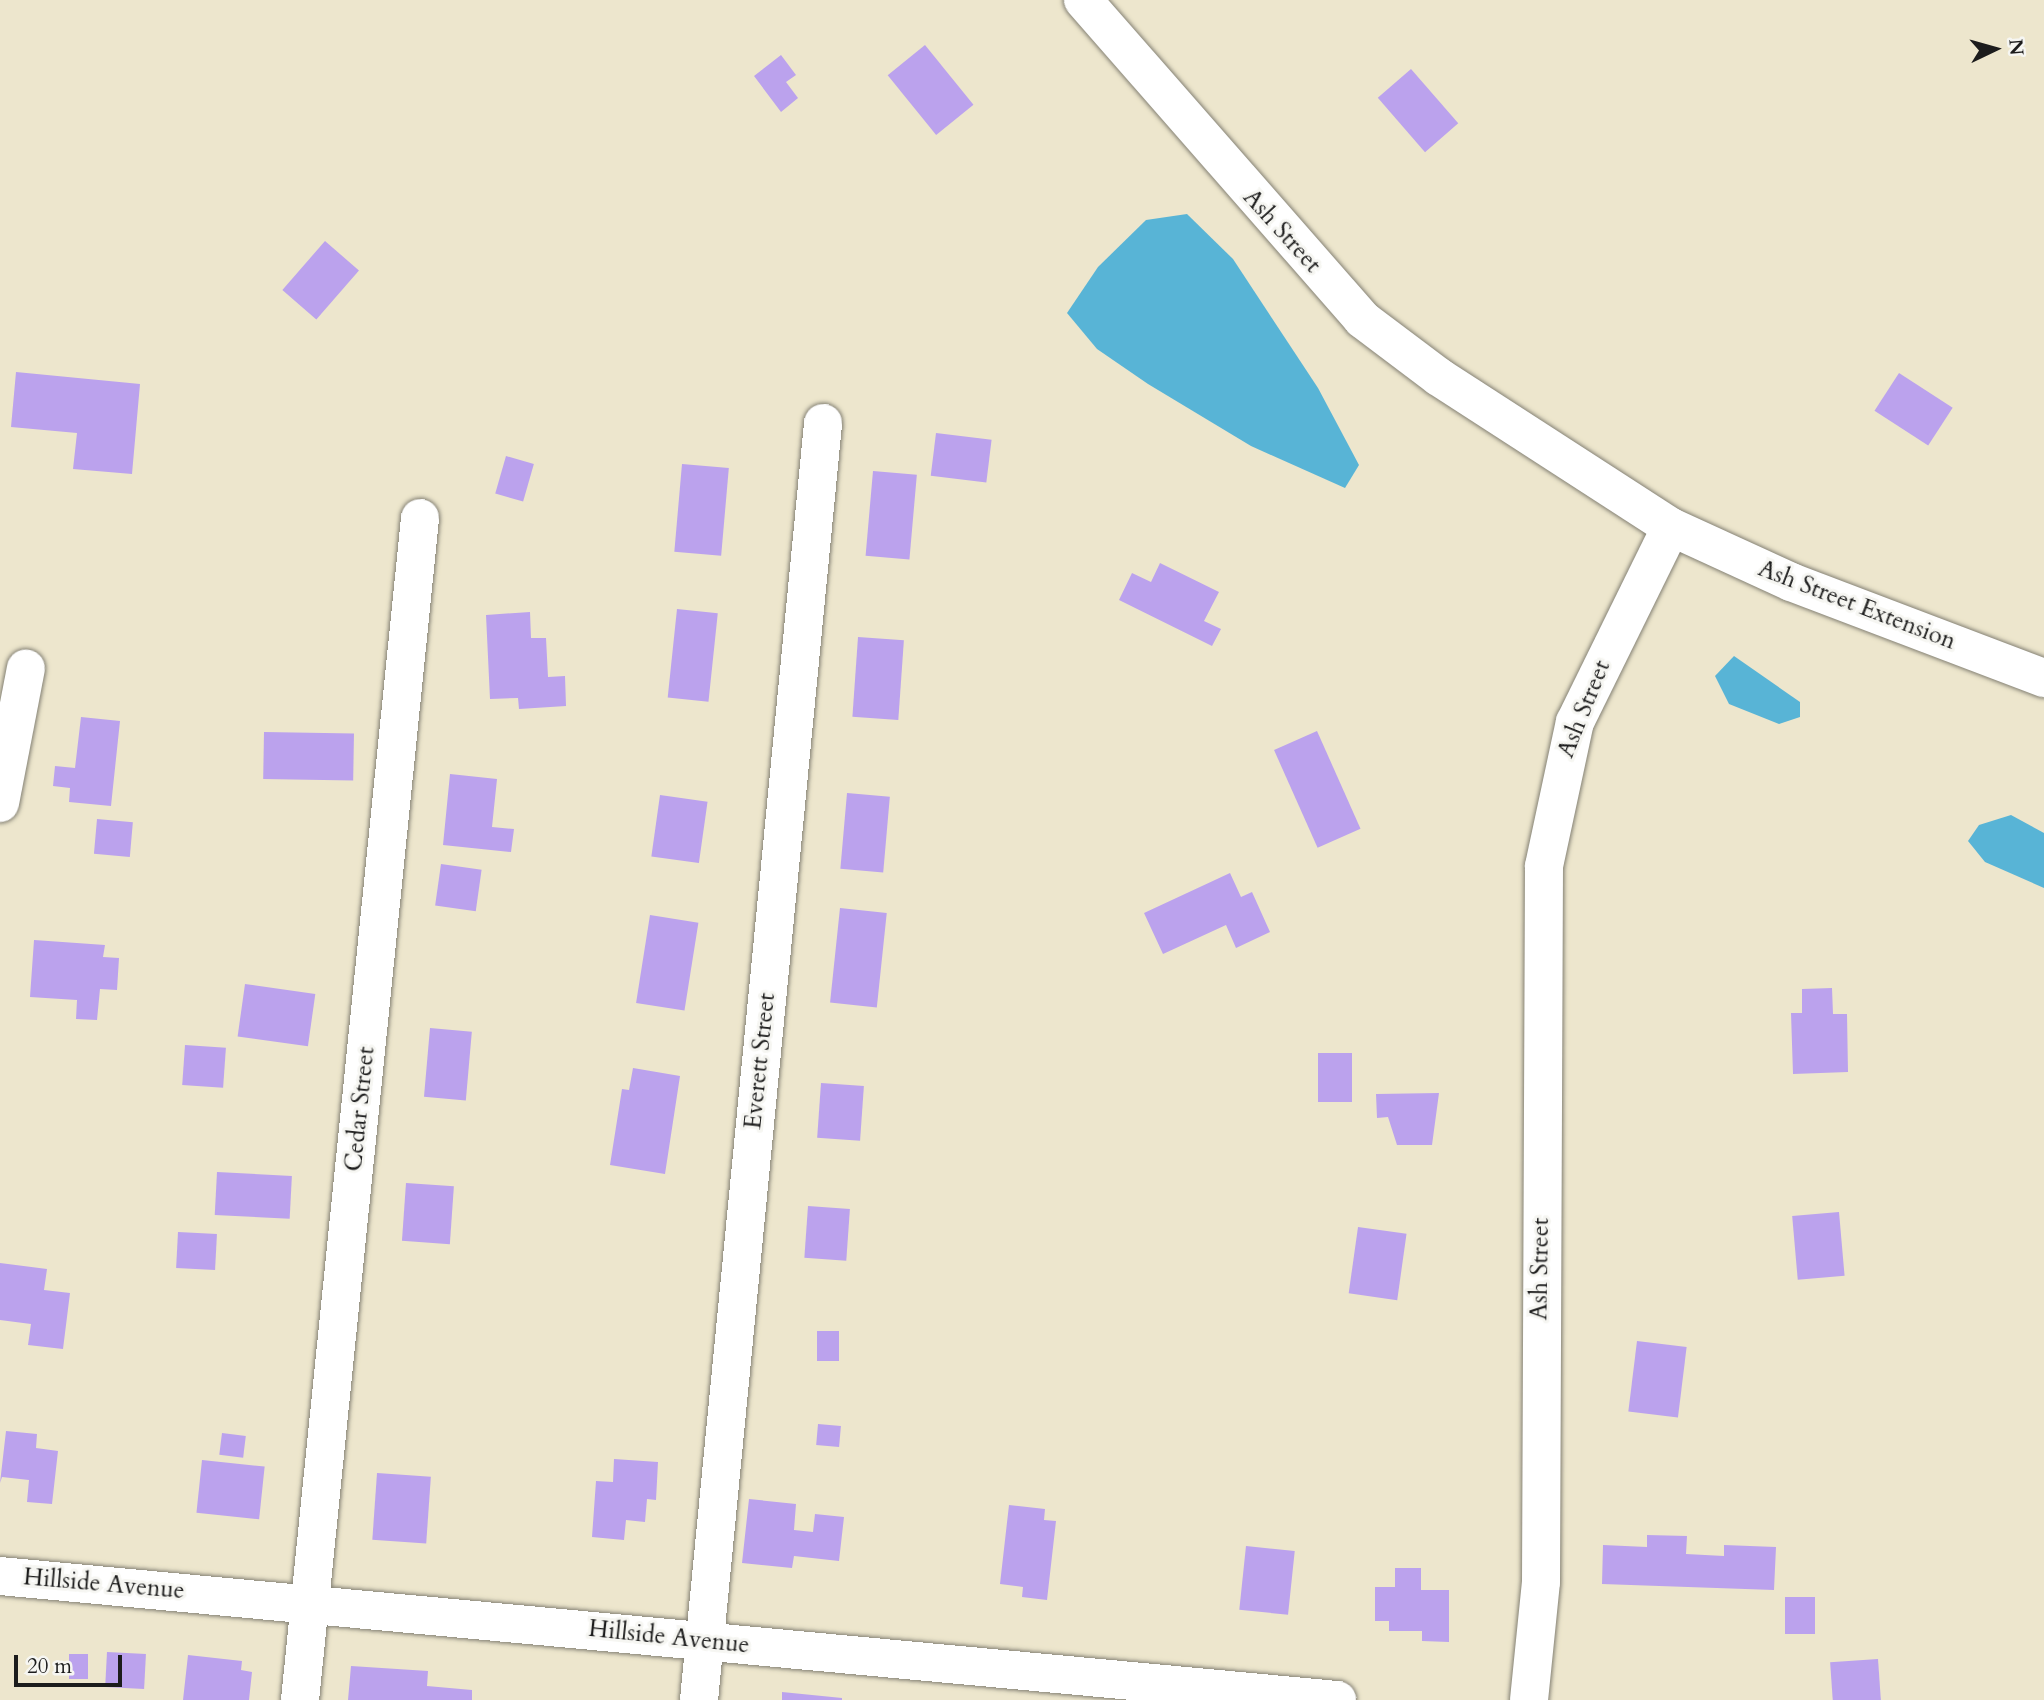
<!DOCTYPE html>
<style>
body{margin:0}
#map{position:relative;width:2044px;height:1700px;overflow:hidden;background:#ede6cd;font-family:Cardo,serif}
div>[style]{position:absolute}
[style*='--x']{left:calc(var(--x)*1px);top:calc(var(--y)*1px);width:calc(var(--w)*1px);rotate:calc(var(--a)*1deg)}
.water>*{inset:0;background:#58b4d6}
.building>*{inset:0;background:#bba2ed;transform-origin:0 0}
.roads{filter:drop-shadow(0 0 2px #848174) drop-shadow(0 0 2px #848174)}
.minor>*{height:38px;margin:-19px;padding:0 19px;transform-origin:19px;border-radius:19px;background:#fff}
span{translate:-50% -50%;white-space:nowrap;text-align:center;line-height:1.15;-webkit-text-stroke:6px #f6f6f2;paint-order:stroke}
.street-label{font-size:24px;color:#1c1c1c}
.north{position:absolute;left:1960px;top:14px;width:70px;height:70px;-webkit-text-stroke:5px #f6f6f2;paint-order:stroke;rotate:85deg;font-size:19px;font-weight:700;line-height:28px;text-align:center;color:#1c1c1c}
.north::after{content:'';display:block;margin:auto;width:24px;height:32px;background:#1c1c1c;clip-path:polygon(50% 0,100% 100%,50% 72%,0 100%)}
.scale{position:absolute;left:14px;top:1655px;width:108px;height:32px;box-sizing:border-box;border:4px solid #1c1c1c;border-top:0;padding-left:9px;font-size:21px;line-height:24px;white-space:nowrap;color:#1c1c1c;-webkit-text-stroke:5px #f6f6f2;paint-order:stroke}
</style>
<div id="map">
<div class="water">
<i style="clip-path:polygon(1187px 214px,1233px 259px,1318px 388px,1359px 465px,1345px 488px,1251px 446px,1148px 384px,1097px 349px,1067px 313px,1098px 267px,1146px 220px)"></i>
<i style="clip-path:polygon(1734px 656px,1800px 702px,1800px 717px,1779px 724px,1729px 704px,1715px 676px)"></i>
<i style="clip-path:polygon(2011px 815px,2044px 833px,2044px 888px,1985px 862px,1968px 841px,1979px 825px)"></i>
</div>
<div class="building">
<i style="left:925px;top:45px;width:77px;height:48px;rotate:51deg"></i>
<i style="clip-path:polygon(781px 55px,796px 75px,786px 82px,798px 98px,781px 112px,754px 76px)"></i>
<i style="left:1411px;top:69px;width:72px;height:44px;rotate:49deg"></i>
<i style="left:325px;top:241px;width:45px;height:65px;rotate:41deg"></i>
<i style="clip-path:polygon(16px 372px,140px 384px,132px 474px,73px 469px,77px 433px,11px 427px)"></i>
<i style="left:1899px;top:373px;width:64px;height:45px;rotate:33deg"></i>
<i style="left:936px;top:433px;width:56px;height:43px;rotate:7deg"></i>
<i style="left:506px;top:456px;width:29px;height:39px;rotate:16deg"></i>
<i style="left:682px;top:464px;width:47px;height:88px;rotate:5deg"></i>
<i style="left:873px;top:471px;width:44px;height:85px;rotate:5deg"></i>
<i style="clip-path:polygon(1160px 563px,1219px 592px,1204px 621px,1221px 629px,1212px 646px,1119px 600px,1132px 573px,1151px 582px)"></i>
<i style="left:677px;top:609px;width:41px;height:89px;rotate:6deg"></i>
<i style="clip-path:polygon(530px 612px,531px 638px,546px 638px,548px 677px,565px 676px,566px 706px,519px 709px,518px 698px,490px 699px,486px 615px)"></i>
<i style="left:858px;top:637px;width:46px;height:80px;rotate:4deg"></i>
<i style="clip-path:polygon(81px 717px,120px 721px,111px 806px,69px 802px,70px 788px,53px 786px,55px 766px,75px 768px)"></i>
<i style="left:1317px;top:731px;width:107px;height:47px;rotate:66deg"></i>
<i style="left:264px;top:732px;width:90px;height:47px;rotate:1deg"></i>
<i style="clip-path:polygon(450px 774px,497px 779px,492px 827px,514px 829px,511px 852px,443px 845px)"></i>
<i style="left:847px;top:793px;width:43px;height:76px;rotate:5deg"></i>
<i style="left:660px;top:795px;width:48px;height:62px;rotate:8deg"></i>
<i style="left:97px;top:819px;width:36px;height:35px;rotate:5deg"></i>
<i style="left:441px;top:864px;width:41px;height:42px;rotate:8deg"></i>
<i style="clip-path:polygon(1230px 873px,1241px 897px,1252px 892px,1270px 932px,1236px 948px,1226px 925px,1163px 954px,1144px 913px)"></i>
<i style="left:840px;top:908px;width:47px;height:95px;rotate:6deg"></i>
<i style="left:650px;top:915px;width:49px;height:89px;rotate:9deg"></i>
<i style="clip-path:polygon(34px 940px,105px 945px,103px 957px,119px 958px,117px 990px,100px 989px,97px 1020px,76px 1019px,77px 1000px,30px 997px)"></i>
<i style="left:245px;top:984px;width:71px;height:53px;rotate:8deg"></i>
<i style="clip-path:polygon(1832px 988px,1833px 1014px,1847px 1014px,1848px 1072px,1793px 1074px,1791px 1013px,1802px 1013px,1802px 989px)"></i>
<i style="left:430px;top:1028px;width:42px;height:69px;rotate:5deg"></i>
<i style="left:185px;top:1045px;width:41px;height:40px;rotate:4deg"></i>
<i style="left:1352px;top:1053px;width:49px;height:34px;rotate:90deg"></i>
<i style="clip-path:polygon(633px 1068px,680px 1076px,665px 1174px,610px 1165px,622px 1089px,629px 1090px)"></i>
<i style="left:821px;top:1083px;width:43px;height:55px;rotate:4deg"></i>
<i style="clip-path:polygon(1439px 1093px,1432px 1145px,1397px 1145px,1388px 1117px,1377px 1118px,1376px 1094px)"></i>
<i style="left:217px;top:1172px;width:75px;height:43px;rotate:3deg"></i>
<i style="left:406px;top:1183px;width:48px;height:58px;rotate:4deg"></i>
<i style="left:808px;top:1206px;width:42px;height:52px;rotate:4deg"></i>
<i style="left:1839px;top:1212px;width:64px;height:47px;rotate:85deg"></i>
<i style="left:1358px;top:1227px;width:49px;height:67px;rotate:8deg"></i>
<i style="left:178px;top:1232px;width:39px;height:36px;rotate:3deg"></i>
<i style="clip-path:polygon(0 1263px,47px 1269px,44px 1290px,70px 1293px,63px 1349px,28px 1345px,31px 1324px,0 1320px)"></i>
<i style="left:817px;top:1331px;width:22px;height:30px"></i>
<i style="left:1637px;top:1341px;width:50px;height:71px;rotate:7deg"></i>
<i style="left:818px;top:1424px;width:23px;height:21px;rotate:5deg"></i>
<i style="clip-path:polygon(6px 1431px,37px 1434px,36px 1448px,58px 1451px,52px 1504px,27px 1502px,29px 1480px,2px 1477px,0 1483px)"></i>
<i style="left:222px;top:1433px;width:24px;height:22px;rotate:7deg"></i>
<i style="clip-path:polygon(614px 1459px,658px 1462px,656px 1500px,647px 1499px,645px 1522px,626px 1520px,624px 1540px,592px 1537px,596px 1481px,613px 1482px)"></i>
<i style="left:202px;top:1460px;width:63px;height:53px;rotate:6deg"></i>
<i style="left:377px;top:1473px;width:54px;height:67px;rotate:4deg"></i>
<i style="clip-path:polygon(749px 1499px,796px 1504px,794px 1530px,813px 1532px,815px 1514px,844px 1517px,839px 1561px,794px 1556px,792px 1568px,742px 1563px)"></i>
<i style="clip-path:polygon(1009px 1505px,1045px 1509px,1044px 1520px,1056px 1521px,1047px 1600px,1022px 1597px,1023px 1587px,1000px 1584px)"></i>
<i style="clip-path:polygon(1647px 1535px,1687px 1536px,1686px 1554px,1724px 1556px,1724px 1545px,1776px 1547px,1774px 1590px,1602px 1584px,1603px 1545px,1647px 1547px)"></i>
<i style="left:1246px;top:1546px;width:49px;height:64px;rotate:6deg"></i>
<i style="clip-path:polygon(1395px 1568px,1421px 1568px,1421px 1590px,1449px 1590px,1449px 1642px,1422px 1641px,1422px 1631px,1389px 1631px,1389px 1621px,1375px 1621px,1375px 1587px,1395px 1587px)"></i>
<i style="left:1785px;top:1597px;width:30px;height:37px"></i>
<i style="left:107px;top:1652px;width:39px;height:35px;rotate:3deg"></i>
<i style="left:69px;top:1654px;width:19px;height:25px"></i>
<i style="clip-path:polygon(188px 1655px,242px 1661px,241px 1670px,252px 1672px,249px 1700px,183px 1700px)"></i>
<i style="left:1878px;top:1659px;width:41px;height:48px;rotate:86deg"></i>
<i style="clip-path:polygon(351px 1666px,428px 1671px,427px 1686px,472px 1690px,472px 1700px,348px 1700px)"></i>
<i style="clip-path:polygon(782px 1692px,842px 1698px,842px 1700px,782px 1700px)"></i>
</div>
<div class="roads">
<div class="minor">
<i style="--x:1083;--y:0;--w:424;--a:48.8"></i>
<i style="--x:1362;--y:319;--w:96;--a:37"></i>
<i style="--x:1439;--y:377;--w:276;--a:32.9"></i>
<i style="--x:1671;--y:527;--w:132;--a:24.6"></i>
<i style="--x:1791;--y:582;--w:271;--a:20.8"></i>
<i style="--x:0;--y:803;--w:137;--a:-79.1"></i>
<i style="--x:0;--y:1576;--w:1343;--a:5.3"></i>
<i style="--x:300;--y:1700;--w:1188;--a:-84.2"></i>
<i style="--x:699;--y:1700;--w:1283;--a:-84.45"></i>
<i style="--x:1529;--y:1700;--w:119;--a:-84.2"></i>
<i style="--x:1541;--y:1582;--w:716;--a:-89.76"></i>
<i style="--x:1544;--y:866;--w:147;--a:-77.9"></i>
<i style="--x:1575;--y:722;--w:217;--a:-63.8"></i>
</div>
</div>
<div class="street-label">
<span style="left:1282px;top:231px;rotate:48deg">Ash Street</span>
<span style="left:1857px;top:605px;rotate:21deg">Ash Street Extension</span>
<span style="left:1584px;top:709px;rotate:-68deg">Ash Street</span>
<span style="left:760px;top:1061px;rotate:-84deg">Everett Street</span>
<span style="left:360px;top:1109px;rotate:-84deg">Cedar Street</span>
<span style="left:1540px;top:1269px;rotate:-89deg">Ash Street</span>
<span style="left:104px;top:1584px;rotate:5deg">Hillside Avenue</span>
<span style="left:669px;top:1637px;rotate:6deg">Hillside Avenue</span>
</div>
<div class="north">N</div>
<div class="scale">20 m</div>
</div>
